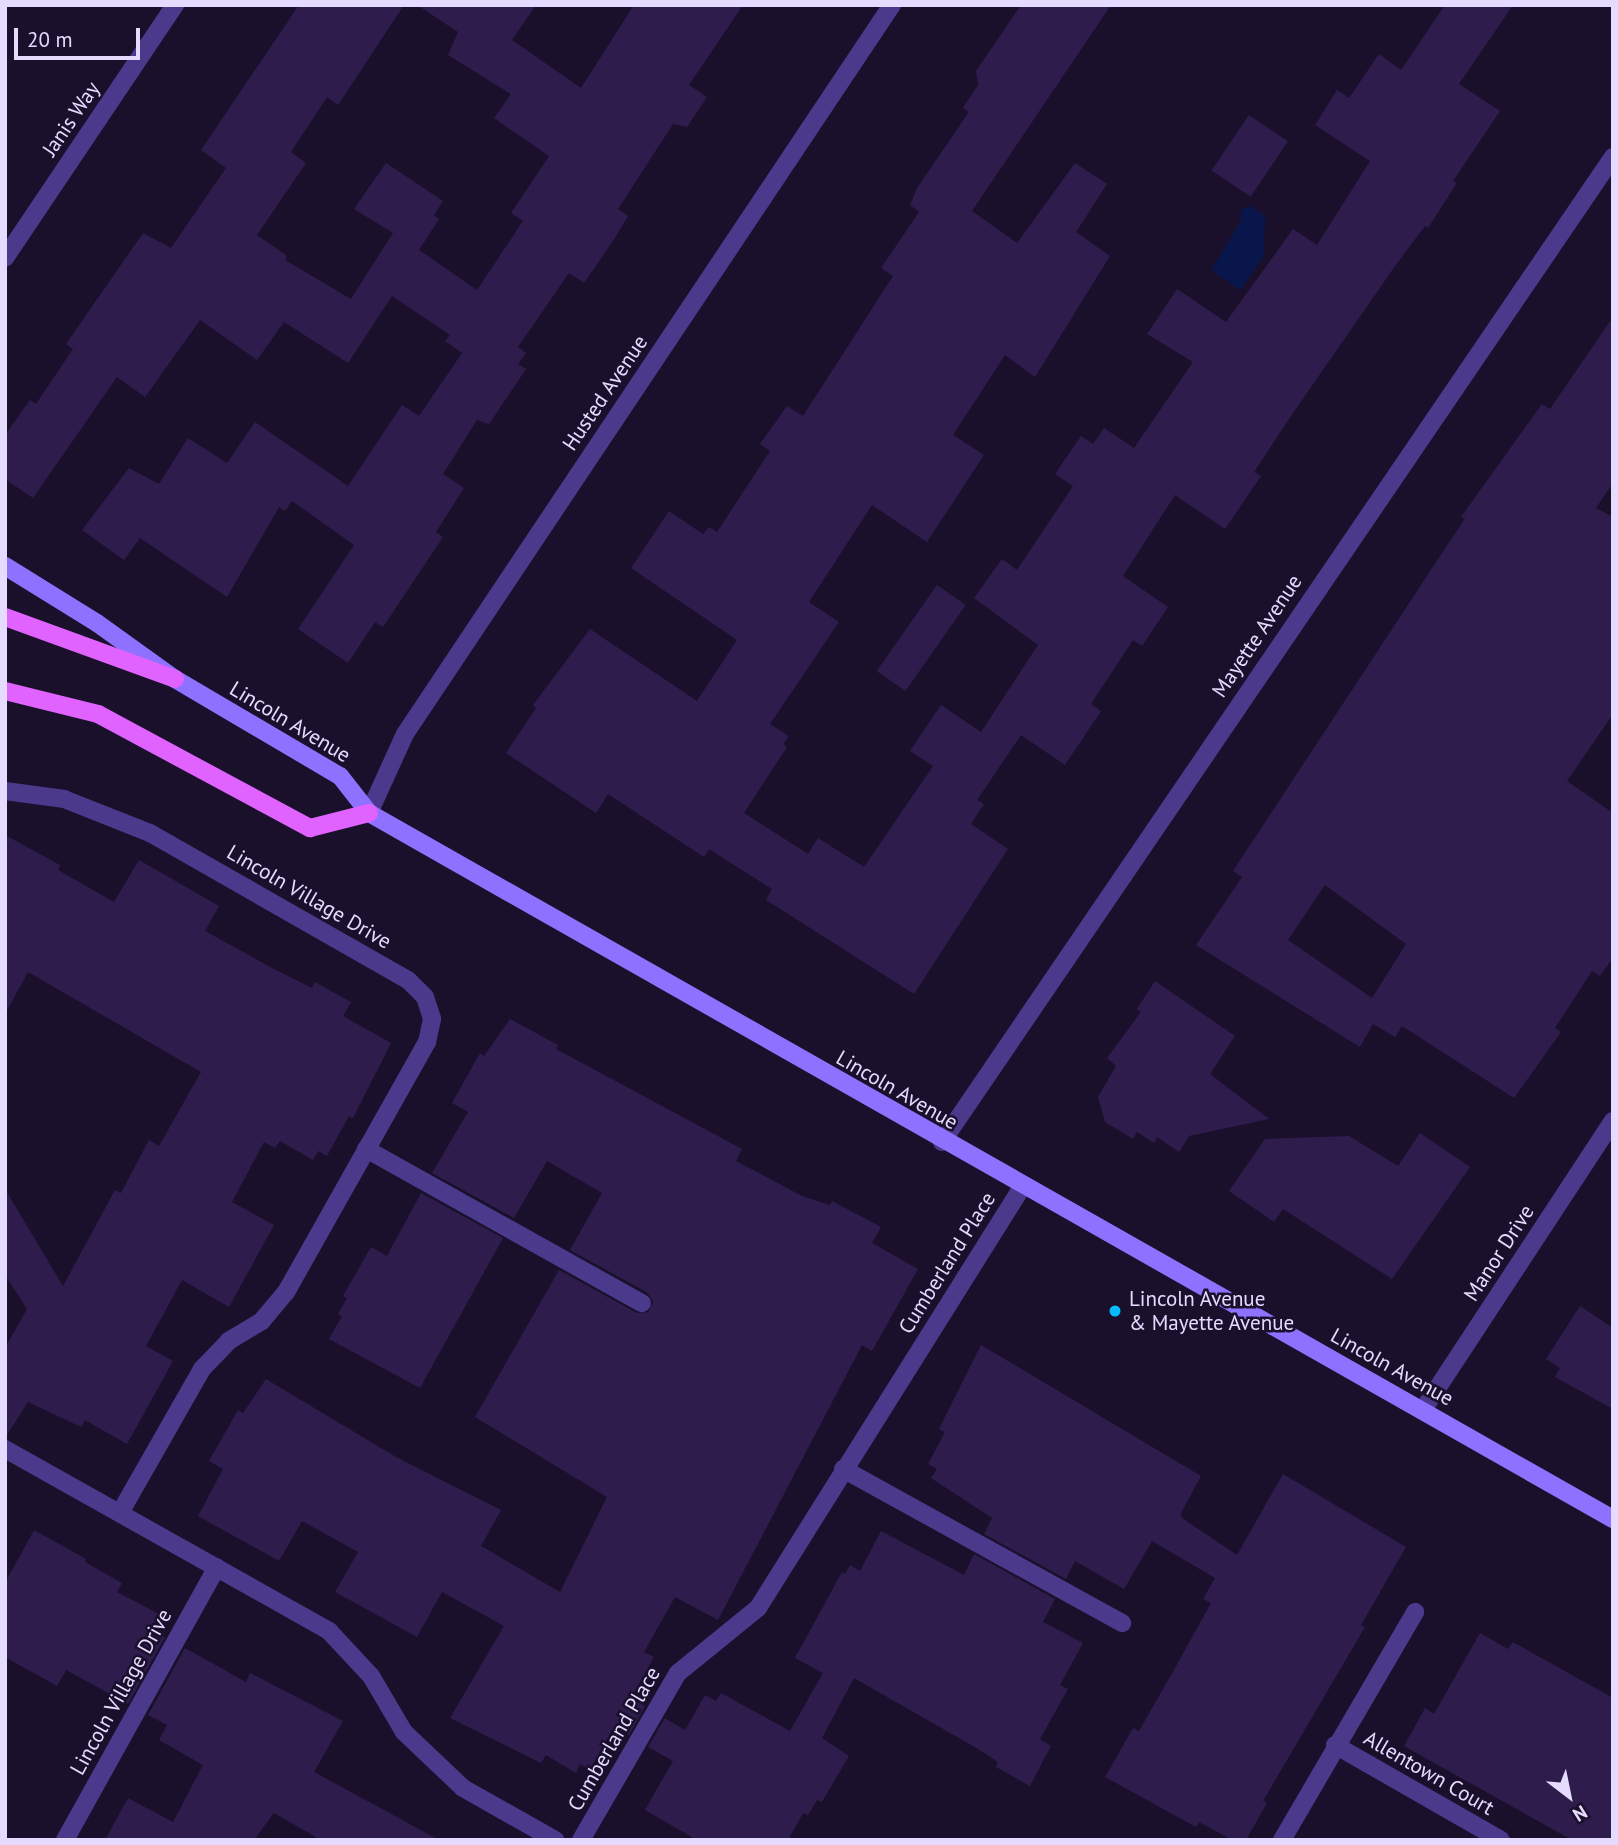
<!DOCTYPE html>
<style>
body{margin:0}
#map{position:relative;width:1618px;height:1845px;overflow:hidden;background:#1a102c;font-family:"PT Sans",sans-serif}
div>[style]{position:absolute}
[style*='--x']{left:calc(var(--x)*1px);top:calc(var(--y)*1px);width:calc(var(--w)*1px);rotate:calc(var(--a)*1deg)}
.water>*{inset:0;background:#09164c}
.building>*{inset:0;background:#2e1c4d;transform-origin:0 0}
.service>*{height:18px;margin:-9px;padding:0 9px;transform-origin:9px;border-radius:9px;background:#4b3a8c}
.minor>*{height:18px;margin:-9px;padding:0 9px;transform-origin:9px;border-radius:9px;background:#4b3a8c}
.secondary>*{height:18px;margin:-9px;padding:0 9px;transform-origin:9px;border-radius:9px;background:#8e72ff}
.primary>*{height:18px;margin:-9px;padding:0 9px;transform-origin:9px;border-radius:9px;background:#e062ff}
.dots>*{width:19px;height:19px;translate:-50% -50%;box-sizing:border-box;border:4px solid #1a102c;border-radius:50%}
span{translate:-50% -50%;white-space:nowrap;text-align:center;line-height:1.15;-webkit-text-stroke:5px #1a102c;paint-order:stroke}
.street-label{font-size:21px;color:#e5dbff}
.poi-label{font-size:21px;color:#e5dbff}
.left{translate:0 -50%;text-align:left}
.frame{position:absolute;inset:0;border:7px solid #e5dbff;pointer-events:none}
.north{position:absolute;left:1534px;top:1761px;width:70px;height:70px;-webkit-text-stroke:5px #1a102c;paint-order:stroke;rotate:148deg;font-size:19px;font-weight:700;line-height:28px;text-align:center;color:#e5dbff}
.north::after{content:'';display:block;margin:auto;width:24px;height:32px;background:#e5dbff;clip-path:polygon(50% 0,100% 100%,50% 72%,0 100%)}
.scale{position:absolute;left:14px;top:28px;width:126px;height:32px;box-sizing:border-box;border:4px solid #e5dbff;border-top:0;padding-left:9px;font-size:21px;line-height:24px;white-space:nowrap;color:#e5dbff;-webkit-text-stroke:5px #1a102c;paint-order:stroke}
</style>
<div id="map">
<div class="water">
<i style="clip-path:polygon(1250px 206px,1265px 216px,1264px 256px,1240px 290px,1211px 270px,1241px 221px,1241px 210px)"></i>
</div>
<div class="building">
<i style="clip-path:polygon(299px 5px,404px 5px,338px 105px,327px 97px,291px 152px,306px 163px,257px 235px,287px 256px,285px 260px,351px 299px,393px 233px,354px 209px,386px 163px,443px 201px,434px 215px,439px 219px,419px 250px,477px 290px,523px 221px,511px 213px,549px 156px,494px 118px,511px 94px,448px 55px,458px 32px,417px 5px,536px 5px,512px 40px,581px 88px,634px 5px,743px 5px,689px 85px,707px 97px,687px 127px,673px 124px,618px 209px,628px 216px,613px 241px,584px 283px,569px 273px,518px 347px,526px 353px,518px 364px,526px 369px,489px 424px,477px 420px,443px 474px,464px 488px,436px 532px,443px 537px,383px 627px,375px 622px,348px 663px,298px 629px,354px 545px,292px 501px,285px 511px,279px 507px,227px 597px,140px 538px,124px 560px,82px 530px,129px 468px,159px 484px,188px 438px,227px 463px,255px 422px,348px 486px,402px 405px,419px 416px,462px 353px,445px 341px,450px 335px,392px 296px,348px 363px,284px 322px,257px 360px,200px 320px,145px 397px,117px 377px,33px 498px,5px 479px,5px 435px,30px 400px,36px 404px,73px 349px,66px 344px,143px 233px,171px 248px,226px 168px,201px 150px)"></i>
<i style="clip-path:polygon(1021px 5px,1111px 5px,972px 211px,1017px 243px,1075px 163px,1107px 184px,1076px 232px,1110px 256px,1035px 377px,1005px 355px,953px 435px,984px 455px,927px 542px,872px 505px,809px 602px,839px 622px,770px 724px,789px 736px,783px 744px,787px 747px,744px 813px,808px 854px,818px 838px,864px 867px,933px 766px,910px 751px,941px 705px,981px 732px,1038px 645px,974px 598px,1002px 559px,1017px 570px,1073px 486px,1055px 474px,1081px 436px,1093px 444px,1104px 428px,1134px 448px,1193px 362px,1147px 334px,1177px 289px,1226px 322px,1293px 229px,1317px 245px,1370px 161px,1315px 125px,1337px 90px,1349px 98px,1379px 54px,1401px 70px,1445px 5px,1513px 5px,1459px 84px,1500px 111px,1453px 181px,1457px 183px,1428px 228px,1425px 226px,1395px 266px,1291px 416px,1254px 472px,1261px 476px,1225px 529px,1175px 495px,1123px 576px,1168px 607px,1142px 646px,1133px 640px,1091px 704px,1101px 711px,1065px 765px,1021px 735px,977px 800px,984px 804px,971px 824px,1008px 849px,914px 994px,766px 900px,772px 889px,709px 849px,704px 857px,608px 794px,596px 813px,506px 753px,536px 708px,533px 705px,590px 629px,697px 701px,737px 640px,631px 568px,669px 511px,703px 534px,709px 527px,717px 532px,770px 451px,760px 444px,787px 406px,803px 416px,893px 276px,881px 268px,919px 212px,910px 205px,917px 188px,969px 112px,963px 108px,978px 85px,976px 71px)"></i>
<i style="left:1249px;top:115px;width:47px;height:67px;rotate:34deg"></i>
<i style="clip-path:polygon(evenodd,1613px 317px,1613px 483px,1596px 508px,1613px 517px,1613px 714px,1567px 781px,1613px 813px,1613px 958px,1600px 976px,1592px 971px,1555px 1028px,1561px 1032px,1514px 1098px,1402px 1026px,1395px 1037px,1373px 1024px,1360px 1047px,1196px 945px,1242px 877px,1233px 871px,1446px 547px,1465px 519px,1461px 517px,1542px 404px,1550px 409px,1613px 317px,1325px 885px,1406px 944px,1372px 998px,1288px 940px,1325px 885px)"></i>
<i style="left:937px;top:585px;width:35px;height:105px;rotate:35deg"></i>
<i style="clip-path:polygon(5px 835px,60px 865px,58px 870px,114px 902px,139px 860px,219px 906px,205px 931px,274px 969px,312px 988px,315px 982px,351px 1002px,343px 1016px,391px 1043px,353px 1118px,349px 1116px,327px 1156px,318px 1151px,313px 1160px,280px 1141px,275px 1148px,264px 1142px,232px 1202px,274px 1225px,229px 1307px,182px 1280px,146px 1346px,173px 1361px,127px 1444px,85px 1420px,81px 1427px,28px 1402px,5px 1438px,5px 1348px,27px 1309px,5px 1275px,5px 1189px,63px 1286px,115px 1190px,121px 1193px,149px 1140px,159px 1146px,201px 1072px,28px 972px,5px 1014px)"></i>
<i style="clip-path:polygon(1155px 981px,1235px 1036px,1210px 1074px,1269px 1119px,1189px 1136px,1179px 1152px,1157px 1137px,1154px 1143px,1137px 1132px,1133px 1139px,1105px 1122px,1098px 1097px,1116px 1066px,1107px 1058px,1141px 1012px,1137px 1009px)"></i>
<i style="clip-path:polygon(510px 1019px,558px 1045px,556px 1049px,742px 1149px,736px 1161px,802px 1196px,830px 1205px,832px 1201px,881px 1227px,872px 1243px,918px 1269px,872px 1351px,862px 1345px,718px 1620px,675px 1597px,644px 1652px,654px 1657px,631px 1698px,645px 1706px,629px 1735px,612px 1730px,590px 1770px,580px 1764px,576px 1773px,546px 1755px,541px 1763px,450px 1718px,504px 1626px,442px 1592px,417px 1637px,335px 1592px,358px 1552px,302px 1521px,279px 1561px,198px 1516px,223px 1469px,209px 1461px,238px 1410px,243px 1413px,266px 1379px,396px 1457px,501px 1510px,481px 1546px,560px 1592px,607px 1497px,475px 1417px,559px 1270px,637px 1313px,648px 1312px,653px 1302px,648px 1293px,570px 1250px,602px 1193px,547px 1161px,514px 1218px,432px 1173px,468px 1112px,452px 1103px,480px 1053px,484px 1056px)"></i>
<i style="clip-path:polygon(1420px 1133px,1470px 1167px,1392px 1279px,1283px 1209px,1274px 1222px,1229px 1191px,1265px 1139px,1349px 1136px,1398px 1166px)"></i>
<i style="clip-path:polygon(421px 1193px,503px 1238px,420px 1388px,329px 1339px,342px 1316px,338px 1314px,347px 1298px,343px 1296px,371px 1247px,387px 1256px)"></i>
<i style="clip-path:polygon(1580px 1306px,1613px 1328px,1613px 1409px,1555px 1377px,1560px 1368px,1546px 1359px)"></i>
<i style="clip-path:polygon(981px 1345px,1201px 1476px,1181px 1513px,1182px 1518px,1237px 1555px,1283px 1474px,1406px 1547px,1361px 1625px,1365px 1627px,1263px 1801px,1267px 1803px,1246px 1840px,1232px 1840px,1199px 1822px,1196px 1827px,1105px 1777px,1133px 1728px,1139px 1731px,1175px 1668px,1211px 1603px,1203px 1599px,1215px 1578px,1152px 1541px,1124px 1589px,1075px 1561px,1066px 1579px,984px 1534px,992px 1518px,931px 1478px,937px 1469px,928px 1464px,945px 1432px,939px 1429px)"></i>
<i style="clip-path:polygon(34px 1530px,86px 1559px,85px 1562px,122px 1583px,117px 1592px,159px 1614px,151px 1628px,165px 1637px,128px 1704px,66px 1670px,57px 1686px,5px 1657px,5px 1583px)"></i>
<i style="clip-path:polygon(881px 1531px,964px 1575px,974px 1554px,1055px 1599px,1043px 1622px,1083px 1643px,1060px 1685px,1068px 1689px,1040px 1739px,1051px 1746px,1030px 1786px,996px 1767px,998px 1762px,973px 1746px,854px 1678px,822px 1738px,849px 1756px,822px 1802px,817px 1800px,808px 1815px,803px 1813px,788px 1840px,697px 1840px,645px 1810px,673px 1761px,648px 1747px,665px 1718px,685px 1730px,705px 1695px,716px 1701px,721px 1693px,790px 1731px,823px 1673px,795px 1658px,842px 1572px,845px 1574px,850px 1565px,860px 1571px)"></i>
<i style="clip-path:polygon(1480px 1633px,1508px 1649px,1513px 1642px,1613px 1698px,1613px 1840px,1572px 1840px,1404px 1746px,1425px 1708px,1434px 1714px)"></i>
<i style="clip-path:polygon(185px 1648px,246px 1682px,250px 1673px,343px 1721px,314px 1772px,439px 1840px,321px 1840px,274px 1813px,254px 1840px,105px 1840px,128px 1798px,173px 1822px,203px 1765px,159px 1740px,167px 1725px,148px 1715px)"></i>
</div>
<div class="service">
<i style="--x:5;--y:791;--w:60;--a:7.7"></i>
<i style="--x:64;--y:799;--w:92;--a:21.6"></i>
<i style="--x:150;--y:833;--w:297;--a:29.7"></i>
<i style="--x:408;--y:980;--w:24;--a:45"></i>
<i style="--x:425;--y:997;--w:23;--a:72"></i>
<i style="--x:432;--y:1019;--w:24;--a:102"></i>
<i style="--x:427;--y:1042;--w:287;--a:119.4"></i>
<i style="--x:286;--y:1292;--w:38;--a:130"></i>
<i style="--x:262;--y:1321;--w:39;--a:149"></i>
<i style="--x:229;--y:1341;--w:39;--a:134"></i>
<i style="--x:202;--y:1369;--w:166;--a:119.7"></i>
<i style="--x:366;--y:1149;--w:316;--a:29.2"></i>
<i style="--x:5;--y:1449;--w:372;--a:29.3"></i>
<i style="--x:329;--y:1631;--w:62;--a:47"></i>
<i style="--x:371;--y:1676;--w:65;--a:59.5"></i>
<i style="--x:404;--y:1732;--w:81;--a:43.5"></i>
<i style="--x:463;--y:1788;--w:106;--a:29.5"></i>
<i style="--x:843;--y:1469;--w:319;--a:28.9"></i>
<i style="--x:1335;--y:1745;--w:191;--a:29.8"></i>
<i style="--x:65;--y:1840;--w:312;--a:-60.9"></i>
<i style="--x:581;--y:1840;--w:193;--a:-59.9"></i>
<i style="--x:678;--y:1673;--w:103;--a:-39.1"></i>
<i style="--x:758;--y:1608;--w:497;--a:-57.9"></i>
<i style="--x:1282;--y:1840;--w:264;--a:-59.7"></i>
</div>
<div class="minor">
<i style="--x:5;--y:258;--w:305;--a:-56.1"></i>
<i style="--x:369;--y:813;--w:87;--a:-65.5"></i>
<i style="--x:405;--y:734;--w:877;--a:-56.26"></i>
<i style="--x:942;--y:1142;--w:1192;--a:-55.74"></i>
<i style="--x:1423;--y:1410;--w:346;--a:-56.7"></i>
</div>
<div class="secondary">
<i style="--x:5;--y:566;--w:108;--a:31.8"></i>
<i style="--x:97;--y:623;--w:96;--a:35.7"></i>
<i style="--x:175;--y:679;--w:191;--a:30.5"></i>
<i style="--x:340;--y:776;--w:47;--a:51.9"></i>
<i style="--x:369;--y:813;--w:1430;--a:29.58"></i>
</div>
<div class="primary">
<i style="--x:5;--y:617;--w:181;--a:20"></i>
<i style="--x:5;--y:691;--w:96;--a:13.9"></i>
<i style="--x:98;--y:714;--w:241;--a:28.3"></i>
<i style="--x:310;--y:828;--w:61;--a:-14.3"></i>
</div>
<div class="dots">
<i style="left:1115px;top:1311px;background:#07bbff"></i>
</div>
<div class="street-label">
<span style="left:71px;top:119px;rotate:-56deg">Janis Way</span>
<span style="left:605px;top:393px;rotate:-56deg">Husted Avenue</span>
<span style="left:1257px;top:636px;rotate:-56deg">Mayette Avenue</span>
<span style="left:290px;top:722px;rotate:31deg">Lincoln Avenue</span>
<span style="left:309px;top:897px;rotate:30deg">Lincoln Village Drive</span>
<span style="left:897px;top:1090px;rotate:30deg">Lincoln Avenue</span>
<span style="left:1499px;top:1253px;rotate:-57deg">Manor Drive</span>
<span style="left:947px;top:1263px;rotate:-58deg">Cumberland Place</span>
<span style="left:1392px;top:1367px;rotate:29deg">Lincoln Avenue</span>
<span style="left:121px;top:1692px;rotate:-61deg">Lincoln Village Drive</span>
<span style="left:614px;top:1739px;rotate:-60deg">Cumberland Place</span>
<span style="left:1429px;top:1773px;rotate:30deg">Allentown Court</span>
</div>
<div class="poi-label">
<span class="left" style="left:1129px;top:1311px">Lincoln Avenue<br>&amp; Mayette Avenue</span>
</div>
<div class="frame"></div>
<div class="north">N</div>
<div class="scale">20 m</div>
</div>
